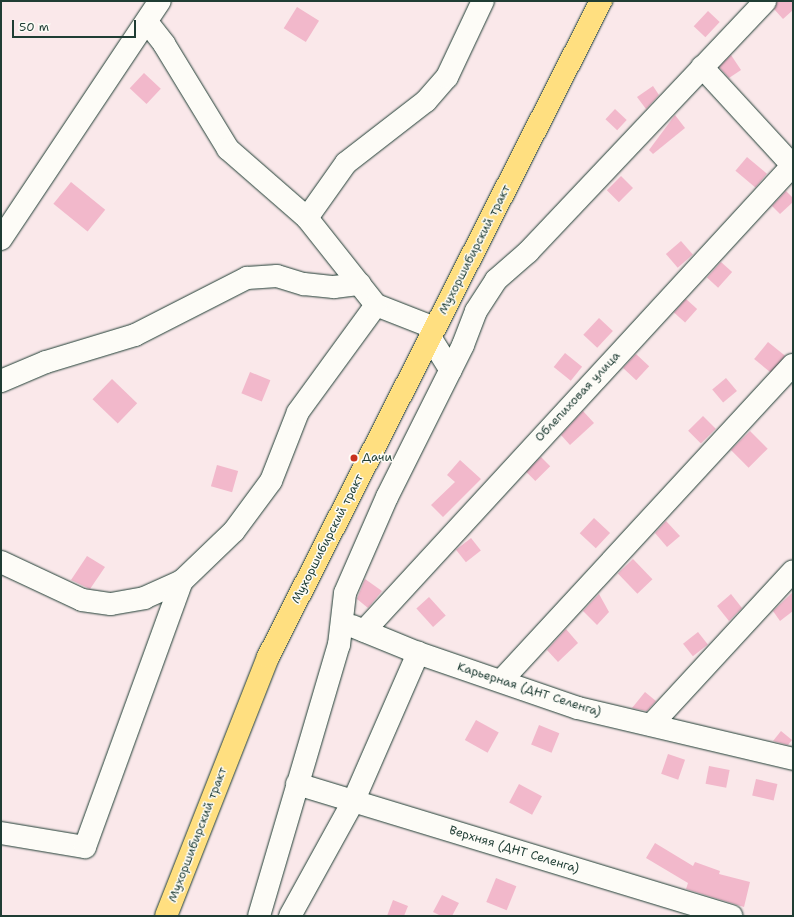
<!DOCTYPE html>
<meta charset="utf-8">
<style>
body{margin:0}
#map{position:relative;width:794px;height:917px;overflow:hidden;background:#fae8ea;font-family:"Shantell Sans",sans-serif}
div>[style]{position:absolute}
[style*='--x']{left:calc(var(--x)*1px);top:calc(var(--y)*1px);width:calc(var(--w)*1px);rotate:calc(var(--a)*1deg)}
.building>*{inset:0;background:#f2b8cb;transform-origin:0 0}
.roads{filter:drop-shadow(0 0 1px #1f3d34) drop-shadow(0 0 1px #1f3d34)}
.minor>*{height:22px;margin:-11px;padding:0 11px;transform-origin:11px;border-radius:11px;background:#fdfcf7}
.major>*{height:22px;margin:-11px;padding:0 11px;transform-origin:11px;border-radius:11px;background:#ffdf80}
.dots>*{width:11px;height:11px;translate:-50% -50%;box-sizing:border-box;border:2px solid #fdfcf7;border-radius:50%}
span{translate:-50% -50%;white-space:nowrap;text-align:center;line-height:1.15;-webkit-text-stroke:3px #fdfcf7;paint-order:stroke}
.street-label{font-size:12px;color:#1f3d34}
.poi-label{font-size:12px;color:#1f3d34}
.left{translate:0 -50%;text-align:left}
.frame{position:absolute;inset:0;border:2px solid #1f3d34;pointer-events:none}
.scale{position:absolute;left:12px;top:20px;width:124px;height:18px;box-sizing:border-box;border:2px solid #1f3d34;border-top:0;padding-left:5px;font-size:12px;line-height:14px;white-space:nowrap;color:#1f3d34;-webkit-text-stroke:3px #fdfcf7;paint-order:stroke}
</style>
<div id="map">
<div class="building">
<i style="clip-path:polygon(777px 1px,793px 1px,793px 10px,783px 19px,774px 9px)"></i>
<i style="left:297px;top:7px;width:26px;height:25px;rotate:32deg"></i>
<i style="left:708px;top:11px;width:16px;height:21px;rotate:43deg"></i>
<i style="clip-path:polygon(731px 55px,741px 70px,729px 78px,719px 67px)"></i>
<i style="left:144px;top:73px;width:23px;height:21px;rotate:43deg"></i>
<i style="clip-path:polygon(653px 86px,659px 95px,646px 109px,637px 97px)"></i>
<i style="left:615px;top:109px;width:16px;height:14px;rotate:43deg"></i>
<i style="clip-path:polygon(675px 115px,685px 128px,653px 154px,649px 150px)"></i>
<i style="left:747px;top:157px;width:26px;height:18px;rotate:40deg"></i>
<i style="left:621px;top:176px;width:17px;height:20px;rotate:45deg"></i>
<i style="left:71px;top:182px;width:44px;height:28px;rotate:39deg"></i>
<i style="clip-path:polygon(786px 191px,793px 198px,793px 202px,780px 214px,772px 206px)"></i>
<i style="left:681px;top:241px;width:18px;height:20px;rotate:49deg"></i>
<i style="left:721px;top:262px;width:15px;height:21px;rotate:42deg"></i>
<i style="left:686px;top:299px;width:15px;height:18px;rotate:42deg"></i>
<i style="left:599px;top:318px;width:19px;height:23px;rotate:43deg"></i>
<i style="left:768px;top:342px;width:22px;height:22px;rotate:39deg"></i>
<i style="left:565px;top:353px;width:22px;height:18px;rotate:39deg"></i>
<i style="left:636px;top:354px;width:18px;height:19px;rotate:43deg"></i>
<i style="left:250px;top:372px;width:22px;height:23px;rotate:22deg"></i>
<i style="left:726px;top:378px;width:17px;height:18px;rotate:50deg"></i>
<i style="left:112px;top:379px;width:35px;height:28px;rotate:44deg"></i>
<i style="clip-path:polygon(583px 411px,594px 423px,570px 445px,561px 435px)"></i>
<i style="left:703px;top:416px;width:18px;height:21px;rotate:45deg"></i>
<i style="left:750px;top:431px;width:25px;height:27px;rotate:45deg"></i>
<i style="left:541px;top:457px;width:13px;height:21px;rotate:45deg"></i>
<i style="clip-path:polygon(460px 460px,481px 479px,443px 517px,431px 505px,455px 482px,447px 475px)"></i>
<i style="left:217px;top:465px;width:22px;height:22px;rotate:16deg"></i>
<i style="left:594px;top:518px;width:22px;height:21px;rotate:43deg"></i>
<i style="clip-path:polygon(666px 521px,680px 536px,667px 547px,655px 533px)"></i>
<i style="left:471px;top:538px;width:16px;height:19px;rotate:52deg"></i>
<i style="clip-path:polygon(87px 556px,105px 567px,90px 589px,71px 580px)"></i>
<i style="left:633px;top:559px;width:28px;height:21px;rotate:46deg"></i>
<i style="clip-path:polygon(365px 579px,382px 591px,368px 608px,357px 599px)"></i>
<i style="clip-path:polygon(793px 592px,793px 611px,780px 621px,773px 611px)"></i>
<i style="clip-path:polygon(599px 594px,609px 612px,597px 625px,583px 611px)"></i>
<i style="clip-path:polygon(731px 594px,742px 608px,729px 621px,717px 606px)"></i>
<i style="left:429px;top:597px;width:25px;height:17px;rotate:48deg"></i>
<i style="clip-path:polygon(566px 629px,578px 643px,558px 662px,547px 650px)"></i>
<i style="left:698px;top:632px;width:16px;height:19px;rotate:52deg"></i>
<i style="clip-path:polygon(645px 692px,656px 701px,647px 711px,632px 708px)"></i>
<i style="left:476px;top:720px;width:26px;height:23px;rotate:29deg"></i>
<i style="left:539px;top:725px;width:22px;height:21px;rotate:22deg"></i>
<i style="clip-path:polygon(781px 731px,792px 740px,788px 745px,773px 741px)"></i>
<i style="left:668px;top:754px;width:18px;height:21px;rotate:19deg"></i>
<i style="left:709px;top:766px;width:21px;height:18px;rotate:11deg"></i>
<i style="left:756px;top:779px;width:22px;height:17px;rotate:13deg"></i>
<i style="left:519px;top:784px;width:26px;height:21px;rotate:28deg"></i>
<i style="clip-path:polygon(655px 843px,693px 866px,695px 862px,720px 871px,719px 874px,750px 882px,744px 907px,686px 889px,688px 883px,646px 858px)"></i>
<i style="left:496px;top:878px;width:22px;height:26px;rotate:22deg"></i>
<i style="clip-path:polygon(442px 895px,459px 903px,452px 916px,441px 916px,433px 912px)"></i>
<i style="clip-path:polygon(393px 900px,408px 906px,404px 916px,387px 916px)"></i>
</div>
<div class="roads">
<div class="minor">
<i style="--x:147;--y:22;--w:28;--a:52"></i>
<i style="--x:164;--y:44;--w:123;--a:58.6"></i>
<i style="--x:228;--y:149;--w:105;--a:41.1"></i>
<i style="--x:307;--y:218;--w:111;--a:51.6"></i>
<i style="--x:376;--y:305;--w:63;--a:21.3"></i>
<i style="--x:702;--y:67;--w:134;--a:47.4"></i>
<i style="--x:307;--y:218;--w:67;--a:-54.7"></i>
<i style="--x:346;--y:163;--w:101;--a:-37.8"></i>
<i style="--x:426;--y:101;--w:32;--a:-49"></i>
<i style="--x:447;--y:77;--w:84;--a:-64.7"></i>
<i style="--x:1;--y:239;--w:286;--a:-56.3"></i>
<i style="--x:430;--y:337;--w:39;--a:58"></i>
<i style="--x:1;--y:381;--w:49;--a:-22.9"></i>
<i style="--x:46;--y:362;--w:93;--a:-16.9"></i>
<i style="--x:135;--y:335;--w:126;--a:-27"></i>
<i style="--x:247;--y:278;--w:30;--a:-4"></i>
<i style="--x:277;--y:276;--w:28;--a:17"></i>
<i style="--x:304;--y:284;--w:30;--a:6"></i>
<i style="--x:334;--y:287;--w:26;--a:-7"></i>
<i style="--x:1;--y:562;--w:89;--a:25.1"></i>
<i style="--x:82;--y:600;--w:29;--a:8"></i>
<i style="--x:111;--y:604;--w:34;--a:-10"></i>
<i style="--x:144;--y:598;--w:42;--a:-24.1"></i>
<i style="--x:182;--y:581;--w:72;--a:-43.9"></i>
<i style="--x:234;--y:531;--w:62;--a:-53.5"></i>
<i style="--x:271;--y:481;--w:74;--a:-68.6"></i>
<i style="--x:298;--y:412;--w:132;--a:-53.9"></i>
<i style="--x:352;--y:626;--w:71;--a:22.2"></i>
<i style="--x:418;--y:653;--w:169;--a:19"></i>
<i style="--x:578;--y:708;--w:221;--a:13.3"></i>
<i style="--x:364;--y:631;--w:633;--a:-47.37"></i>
<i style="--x:501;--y:681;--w:430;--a:-47.3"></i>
<i style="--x:651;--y:725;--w:209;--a:-47.3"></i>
<i style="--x:297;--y:784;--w:454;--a:16.9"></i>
<i style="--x:1;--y:833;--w:85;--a:9.5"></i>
<i style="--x:85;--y:847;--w:283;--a:-70"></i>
<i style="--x:259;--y:916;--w:283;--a:-73.6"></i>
<i style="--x:339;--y:645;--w:52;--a:-83.4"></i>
<i style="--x:345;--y:593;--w:105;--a:-66.4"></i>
<i style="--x:387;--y:497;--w:170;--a:-63.4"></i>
<i style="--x:463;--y:345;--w:36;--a:-69"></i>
<i style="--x:476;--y:311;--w:37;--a:-57"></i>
<i style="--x:496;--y:280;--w:43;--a:-41.2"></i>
<i style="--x:528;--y:252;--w:345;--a:-46.6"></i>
<i style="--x:290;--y:916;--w:130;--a:-61.1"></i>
<i style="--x:353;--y:802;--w:163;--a:-66.4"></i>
</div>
<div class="major">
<i style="--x:166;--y:916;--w:278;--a:-68.5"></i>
<i style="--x:268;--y:657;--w:736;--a:-63.09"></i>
</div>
</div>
<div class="dots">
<i style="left:354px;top:458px;background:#c8321e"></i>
</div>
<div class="street-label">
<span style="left:475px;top:250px;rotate:-63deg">Мухоршибирский тракт</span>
<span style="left:578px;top:397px;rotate:-47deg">Облепиховая улица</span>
<span style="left:328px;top:539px;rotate:-63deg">Мухоршибирский тракт</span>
<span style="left:529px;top:690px;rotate:18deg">Карьерная (ДНТ Селенга)</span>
<span style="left:198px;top:835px;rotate:-69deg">Мухоршибирский тракт</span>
<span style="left:514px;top:850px;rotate:17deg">Верхняя (ДНТ Селенга)</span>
</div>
<div class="poi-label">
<span class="left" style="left:362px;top:458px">Дачи</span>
</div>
<div class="frame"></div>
<div class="scale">50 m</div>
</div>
